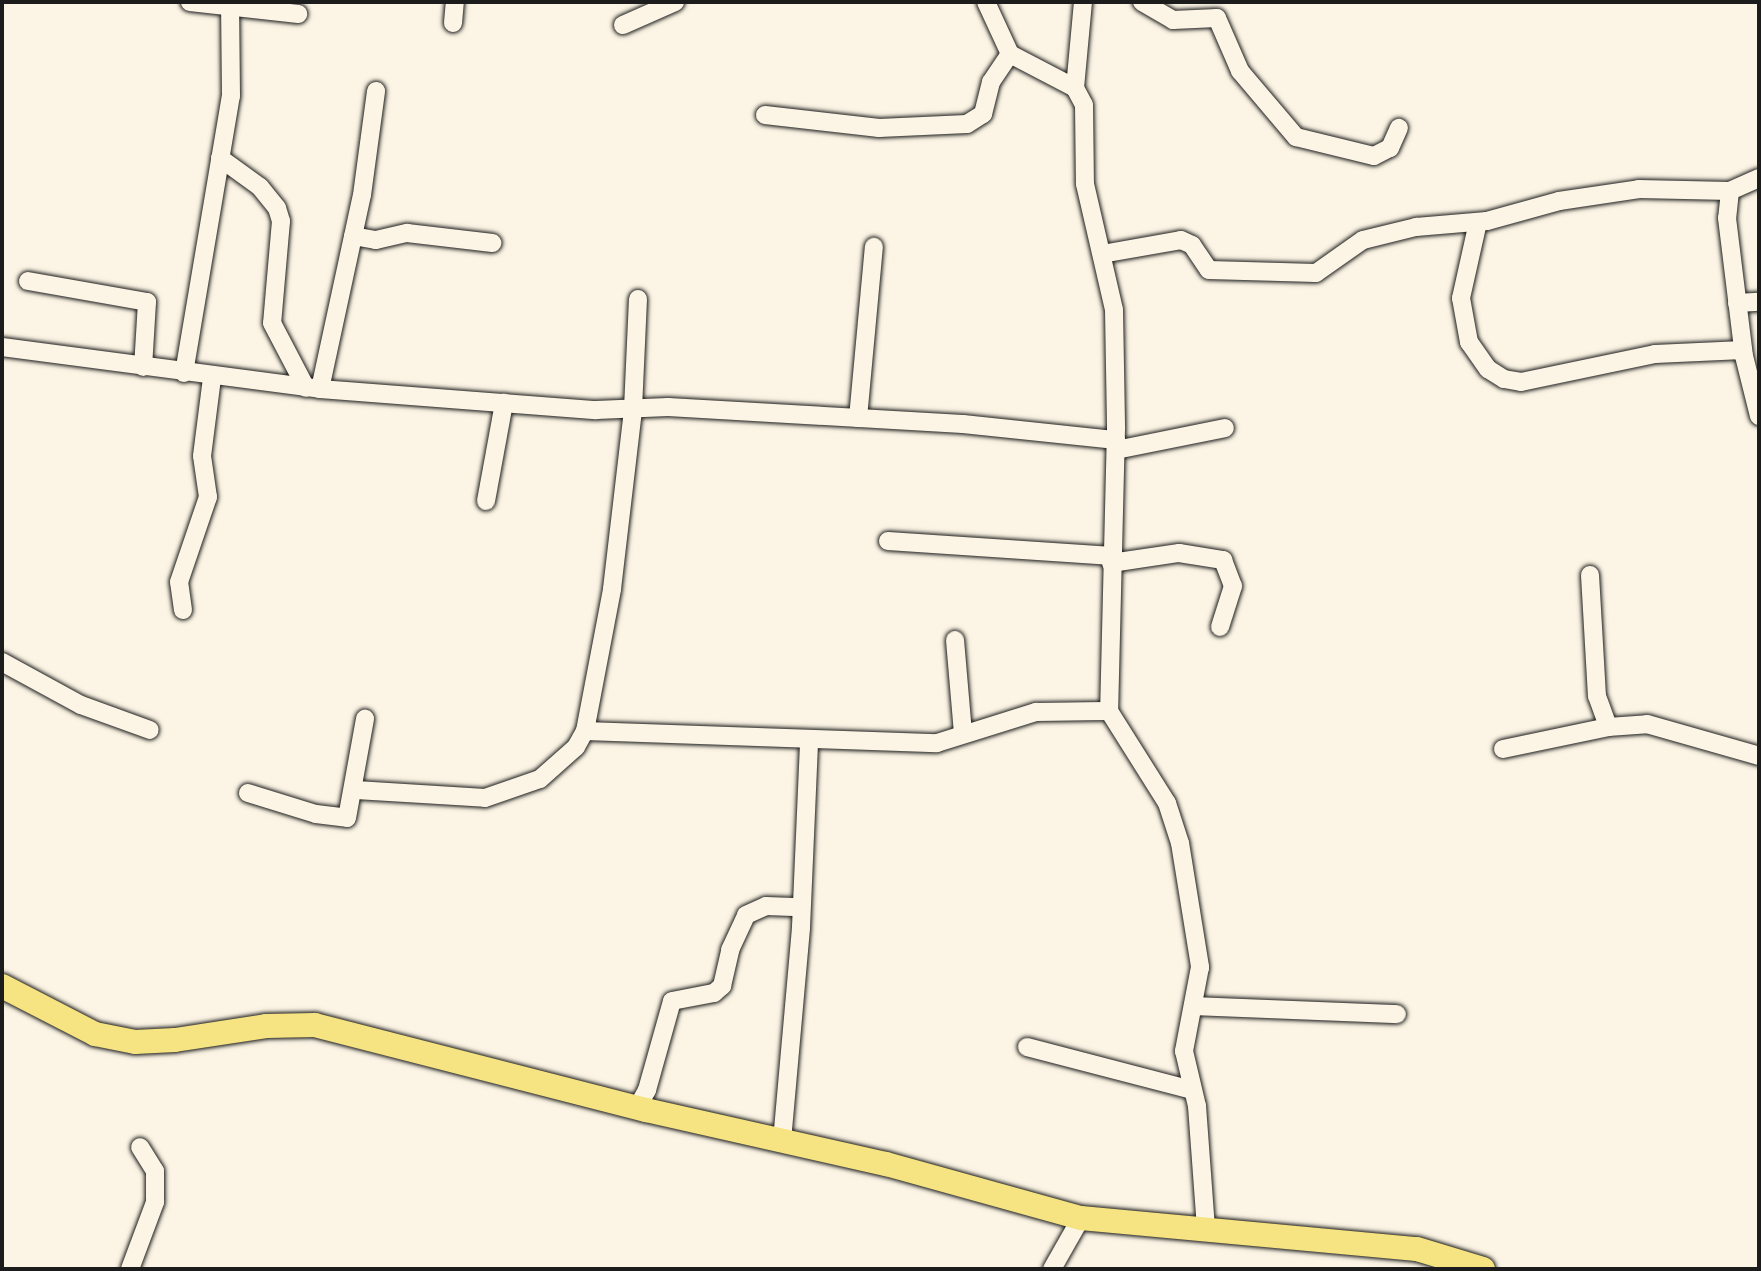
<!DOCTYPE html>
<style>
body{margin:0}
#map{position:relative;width:1761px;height:1271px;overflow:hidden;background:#fcf5e5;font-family:Kalam,sans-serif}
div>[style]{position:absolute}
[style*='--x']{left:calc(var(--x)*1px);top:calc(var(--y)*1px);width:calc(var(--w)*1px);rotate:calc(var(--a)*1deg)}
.roads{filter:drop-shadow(0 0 2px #1c1c1c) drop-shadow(0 0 2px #1c1c1c)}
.minor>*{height:18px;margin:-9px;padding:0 9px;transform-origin:9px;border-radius:9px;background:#fcf5e5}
.major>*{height:24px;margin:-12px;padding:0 12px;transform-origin:12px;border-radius:12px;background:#f6e381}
span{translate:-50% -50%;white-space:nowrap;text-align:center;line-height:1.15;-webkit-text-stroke:6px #fcf5e5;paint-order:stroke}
.frame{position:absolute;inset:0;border:4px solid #1c1c1c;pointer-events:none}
</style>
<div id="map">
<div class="roads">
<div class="minor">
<i style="--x:190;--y:2;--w:109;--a:6.3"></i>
<i style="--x:986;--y:2;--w:57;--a:65.2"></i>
<i style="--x:1010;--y:54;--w:73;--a:27.6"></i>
<i style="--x:1075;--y:88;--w:19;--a:62"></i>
<i style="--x:1084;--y:105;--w:79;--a:89.3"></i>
<i style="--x:1085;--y:184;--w:129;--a:77"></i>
<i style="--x:1114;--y:310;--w:119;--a:89"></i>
<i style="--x:1116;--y:429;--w:282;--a:91.4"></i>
<i style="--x:1109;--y:711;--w:109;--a:57.8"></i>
<i style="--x:1167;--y:803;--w:42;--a:72"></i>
<i style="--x:1180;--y:843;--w:126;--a:80.8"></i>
<i style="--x:1200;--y:967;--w:86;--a:100.8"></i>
<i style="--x:1184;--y:1051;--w:57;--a:76.7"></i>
<i style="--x:1197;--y:1106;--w:123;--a:85.8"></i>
<i style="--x:1142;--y:2;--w:36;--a:30"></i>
<i style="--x:1173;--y:20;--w:44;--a:-2.6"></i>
<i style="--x:1217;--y:18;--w:58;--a:66.5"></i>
<i style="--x:1240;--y:71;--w:87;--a:49.7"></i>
<i style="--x:1296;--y:137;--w:80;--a:13.7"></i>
<i style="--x:1374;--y:156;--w:18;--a:-27"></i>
<i style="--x:1390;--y:148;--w:22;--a:-66"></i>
<i style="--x:453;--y:23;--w:21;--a:-85"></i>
<i style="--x:623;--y:25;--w:57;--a:-23.9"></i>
<i style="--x:1075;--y:88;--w:86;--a:-84.7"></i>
<i style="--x:765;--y:115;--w:115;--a:6.5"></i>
<i style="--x:879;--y:128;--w:88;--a:-2.6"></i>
<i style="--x:967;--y:124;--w:19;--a:-32"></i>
<i style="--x:983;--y:114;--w:33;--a:-76"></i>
<i style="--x:991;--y:82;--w:34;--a:-56"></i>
<i style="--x:220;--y:158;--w:49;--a:35.9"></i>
<i style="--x:260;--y:187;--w:27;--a:51"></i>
<i style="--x:277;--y:208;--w:14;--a:73"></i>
<i style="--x:281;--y:221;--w:102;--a:95"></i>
<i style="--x:272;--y:323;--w:73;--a:62.4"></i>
<i style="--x:1759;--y:178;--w:32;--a:156"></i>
<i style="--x:1730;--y:191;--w:27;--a:96"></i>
<i style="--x:1727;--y:218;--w:139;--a:83"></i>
<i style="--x:1744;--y:356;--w:62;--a:76"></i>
<i style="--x:1478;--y:222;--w:78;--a:102.6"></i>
<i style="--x:1461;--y:298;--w:45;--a:79.7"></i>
<i style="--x:1469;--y:342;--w:33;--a:55"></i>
<i style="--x:1488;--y:369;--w:19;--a:32"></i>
<i style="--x:1504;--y:379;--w:17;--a:10"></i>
<i style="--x:1521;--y:382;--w:137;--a:-11.8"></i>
<i style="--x:1655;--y:354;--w:88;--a:-2.6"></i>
<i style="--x:353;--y:236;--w:23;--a:10"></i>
<i style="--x:376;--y:240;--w:32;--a:-13"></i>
<i style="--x:407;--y:233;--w:86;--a:6.7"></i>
<i style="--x:1102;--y:254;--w:80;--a:-10"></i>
<i style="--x:1181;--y:240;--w:12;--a:24"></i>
<i style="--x:1192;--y:245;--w:30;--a:56"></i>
<i style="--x:1209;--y:270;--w:107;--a:1.6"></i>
<i style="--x:1316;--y:273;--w:57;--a:-35.1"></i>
<i style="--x:1363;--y:240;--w:55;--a:-13.8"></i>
<i style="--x:1416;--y:227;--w:71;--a:-4.8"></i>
<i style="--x:1487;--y:221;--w:75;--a:-15.5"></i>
<i style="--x:1559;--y:201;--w:81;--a:-8.5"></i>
<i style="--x:1639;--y:189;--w:91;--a:1.3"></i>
<i style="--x:28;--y:281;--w:121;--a:10"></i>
<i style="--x:147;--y:302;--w:65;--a:93.5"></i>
<i style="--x:1737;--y:303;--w:22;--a:-3"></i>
<i style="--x:2;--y:347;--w:321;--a:7.5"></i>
<i style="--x:320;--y:389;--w:277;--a:4.4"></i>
<i style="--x:596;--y:410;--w:72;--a:-2.4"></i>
<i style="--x:668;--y:407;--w:295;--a:3.3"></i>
<i style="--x:963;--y:424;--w:154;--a:6"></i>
<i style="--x:184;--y:373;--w:281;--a:-80.4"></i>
<i style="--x:231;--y:96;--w:90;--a:-90.6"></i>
<i style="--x:320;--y:389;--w:198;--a:-77.8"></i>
<i style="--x:362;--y:195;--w:105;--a:-82.3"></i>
<i style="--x:858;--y:418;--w:172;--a:-84.7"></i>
<i style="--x:1116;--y:450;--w:111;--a:-11.4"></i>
<i style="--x:486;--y:501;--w:100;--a:-79.6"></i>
<i style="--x:888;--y:541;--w:225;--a:3.8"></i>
<i style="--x:1111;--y:563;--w:69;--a:-8.4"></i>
<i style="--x:1179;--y:553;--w:45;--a:9"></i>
<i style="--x:1223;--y:560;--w:28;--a:69"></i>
<i style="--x:1233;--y:586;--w:43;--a:107.6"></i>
<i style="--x:1590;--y:575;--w:121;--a:86.7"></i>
<i style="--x:1597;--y:696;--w:33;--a:70"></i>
<i style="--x:183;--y:610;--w:28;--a:-98"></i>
<i style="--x:179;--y:582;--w:90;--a:-71.2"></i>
<i style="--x:208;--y:497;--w:41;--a:-98.3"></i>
<i style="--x:202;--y:456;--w:79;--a:-82.7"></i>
<i style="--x:955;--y:640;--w:94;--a:85.1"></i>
<i style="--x:2;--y:662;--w:90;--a:28.6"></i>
<i style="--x:81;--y:705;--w:73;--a:19.9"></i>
<i style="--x:585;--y:731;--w:352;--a:2"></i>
<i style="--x:937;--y:743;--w:104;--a:-17.4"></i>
<i style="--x:1036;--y:712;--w:73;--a:-0.8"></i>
<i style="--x:1503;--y:749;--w:107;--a:-11.8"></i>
<i style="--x:1608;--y:727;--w:39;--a:-4"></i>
<i style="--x:1647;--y:724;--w:116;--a:15.9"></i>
<i style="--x:356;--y:790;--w:129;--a:3.5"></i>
<i style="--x:485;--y:798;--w:58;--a:-19.1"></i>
<i style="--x:540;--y:779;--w:48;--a:-41.6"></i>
<i style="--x:576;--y:747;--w:18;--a:-61"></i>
<i style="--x:585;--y:731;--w:145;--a:-79.2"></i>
<i style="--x:612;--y:589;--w:181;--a:-83.3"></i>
<i style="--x:633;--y:409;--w:110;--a:-87.4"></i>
<i style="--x:248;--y:793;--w:71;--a:17.2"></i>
<i style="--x:316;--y:814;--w:31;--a:7"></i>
<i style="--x:347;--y:818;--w:101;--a:-79.7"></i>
<i style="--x:1195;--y:1006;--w:202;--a:2.3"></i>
<i style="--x:1027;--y:1047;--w:171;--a:14.6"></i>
<i style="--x:637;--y:1108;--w:21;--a:-61"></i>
<i style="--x:647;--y:1090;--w:92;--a:-74.3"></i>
<i style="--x:672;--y:1001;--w:43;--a:-10.8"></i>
<i style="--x:714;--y:993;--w:11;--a:-41"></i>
<i style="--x:722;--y:986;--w:37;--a:-77"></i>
<i style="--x:730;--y:950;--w:38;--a:-65"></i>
<i style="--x:746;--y:915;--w:22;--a:-24"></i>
<i style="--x:766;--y:906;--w:34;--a:2"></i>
<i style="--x:782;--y:1141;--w:215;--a:-84.9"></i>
<i style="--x:801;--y:927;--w:185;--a:-87.5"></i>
<i style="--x:130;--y:1269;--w:72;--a:-69.5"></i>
<i style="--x:155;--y:1202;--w:31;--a:-90"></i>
<i style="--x:155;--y:1171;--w:28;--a:-122"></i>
<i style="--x:1052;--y:1269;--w:59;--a:-60.4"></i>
</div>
<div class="major">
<i style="--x:2;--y:986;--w:105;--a:27.3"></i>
<i style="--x:95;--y:1034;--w:41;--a:11.3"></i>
<i style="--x:135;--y:1042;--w:40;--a:-2.9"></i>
<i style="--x:175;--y:1040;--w:92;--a:-8.7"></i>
<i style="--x:266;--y:1026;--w:49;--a:-1.2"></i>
<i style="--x:315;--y:1025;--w:342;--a:14.4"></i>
<i style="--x:646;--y:1110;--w:246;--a:12.7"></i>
<i style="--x:886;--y:1164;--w:202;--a:15.5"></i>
<i style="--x:1081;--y:1218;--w:337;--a:5.3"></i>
<i style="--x:1417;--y:1249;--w:69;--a:16.9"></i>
</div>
</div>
<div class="frame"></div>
</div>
